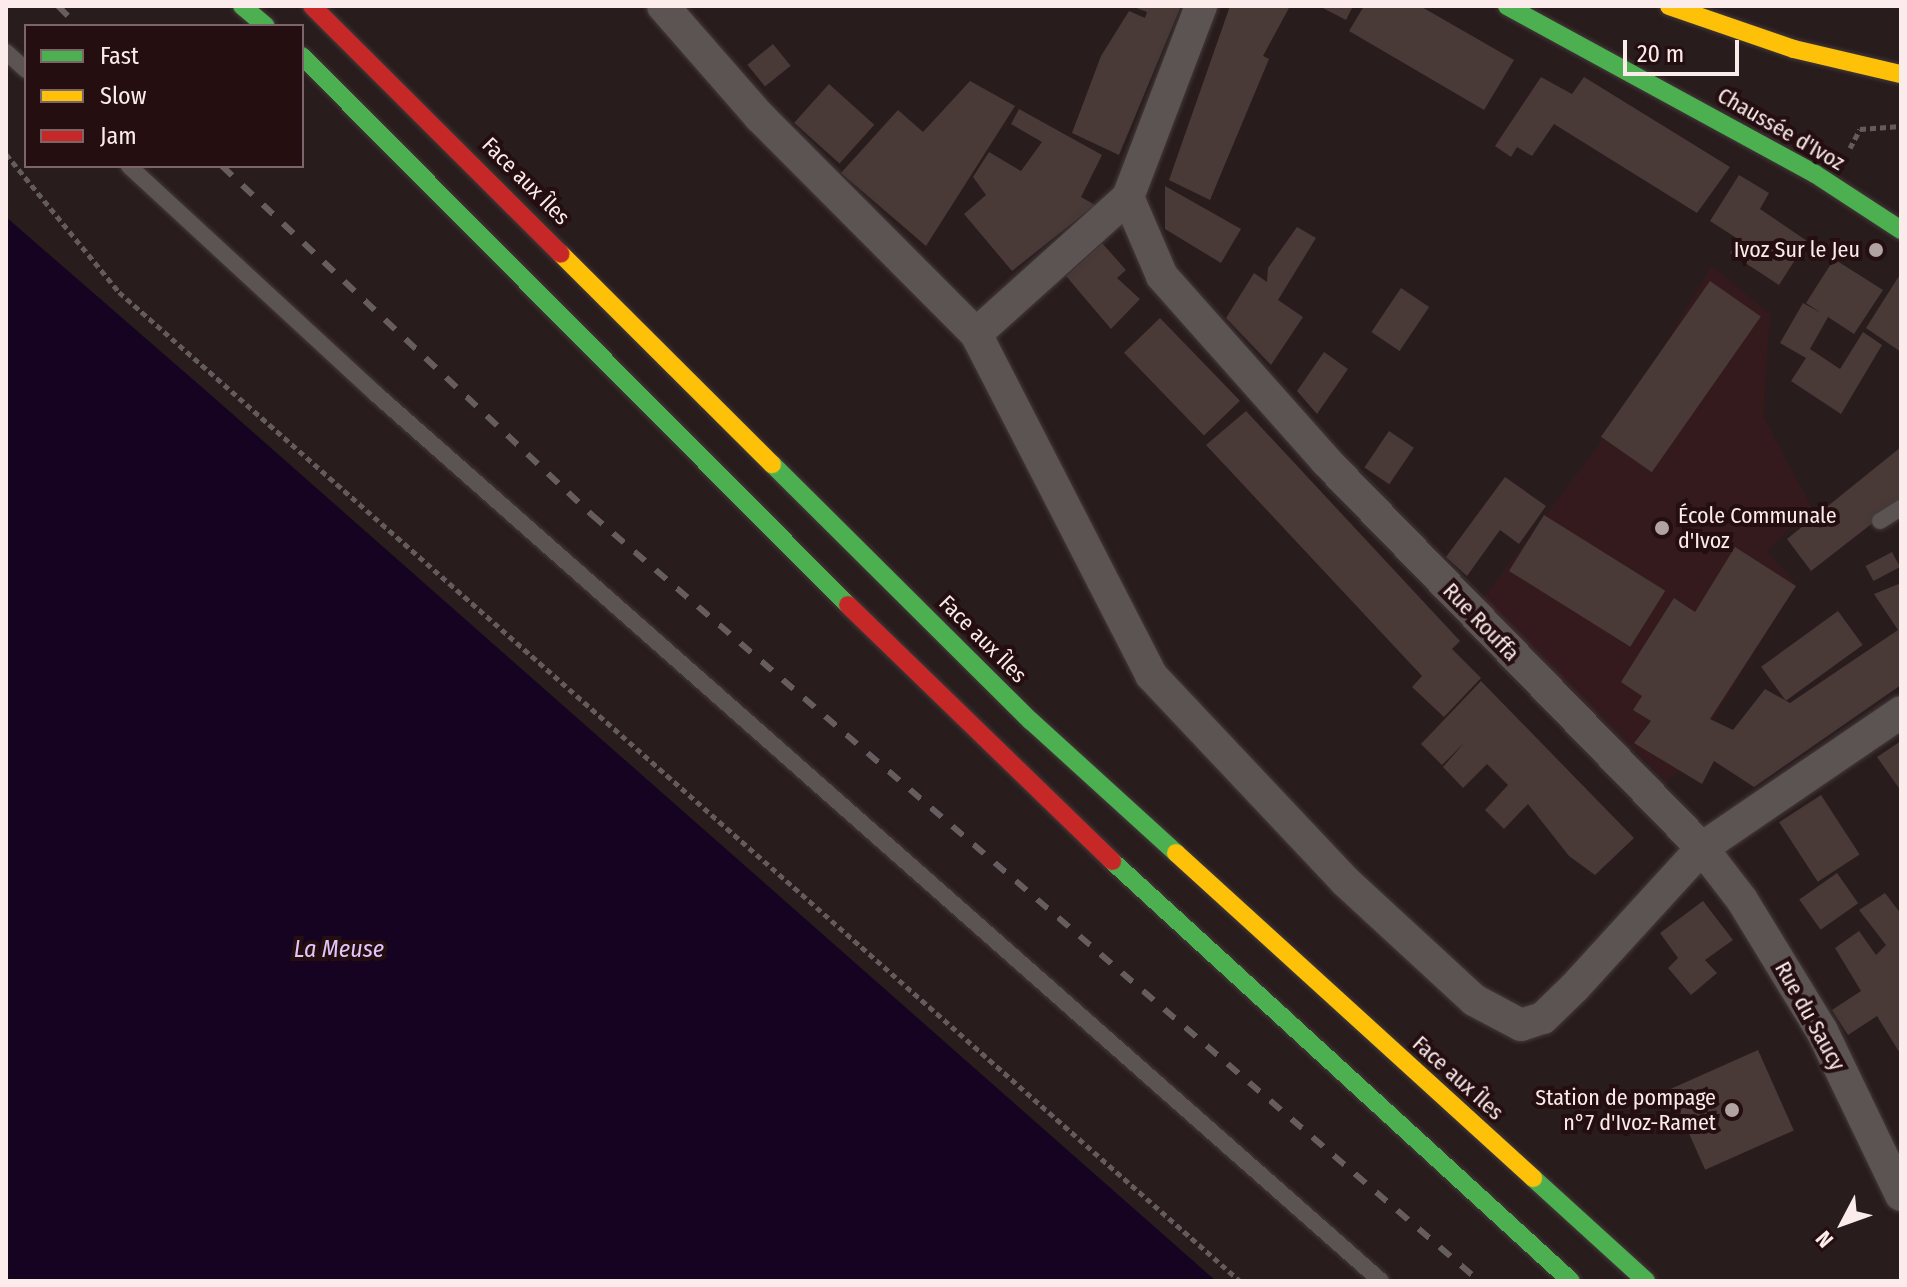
<!DOCTYPE html>
<meta charset="utf-8">
<style>
body{margin:0}
#map{position:relative;width:1907px;height:1287px;overflow:hidden;background:#291c1d;font-family:"Fira Sans Condensed",sans-serif}
div>[style]{position:absolute}
[style*='--x']{left:calc(var(--x)*1px);top:calc(var(--y)*1px);width:calc(var(--w)*1px);rotate:calc(var(--a)*1deg)}
.built>*{inset:0;background:#351a1d}
.water>*{inset:0;background:#160321}
.building>*{inset:0;background:#493a37;transform-origin:0 0}
.path>*{height:5px;margin-top:-2.5px;transform-origin:0;background:repeating-linear-gradient(90deg,#645b5c 0 6px,transparent 0 10px)}
.roads{filter:drop-shadow(0 0 2px #43393a) drop-shadow(0 0 2px #43393a)}
.lane>*{height:16px;margin:-8px;padding:0 8px;transform-origin:8px;border-radius:8px;background:#5c5353}
.street>*{height:32px;margin:-16px;padding:0 16px;transform-origin:16px;border-radius:16px;background:#5c5353}
.fast>*{height:18px;margin:-9px;padding:0 9px;transform-origin:9px;border-radius:9px;background:#4caf50}
.slow>*{height:18px;margin:-9px;padding:0 9px;transform-origin:9px;border-radius:9px;background:#ffc107}
.jam>*{height:18px;margin:-9px;padding:0 9px;transform-origin:9px;border-radius:9px;background:#c62828}
.rail>*{height:6px;margin-top:-3px;transform-origin:0;background:repeating-linear-gradient(90deg,#665d5e 0 14px,transparent 0 28px)}
.dots>*{width:22px;height:22px;translate:-50% -50%;box-sizing:border-box;border:4px solid #240e10;border-radius:50%}
span{translate:-50% -50%;white-space:nowrap;text-align:center;line-height:1.15;-webkit-text-stroke:8px #240e10;paint-order:stroke}
.street-label{font-size:22px;color:#fbebeb}
.poi-label{font-size:22px;color:#fbebeb}
.right{translate:-100% -50%;text-align:right}
.left{translate:0 -50%;text-align:left}
.water-label{font-size:24px;color:#e3c5fc;font-style:italic}
.frame{position:absolute;inset:0;border:8px solid #fbebeb;pointer-events:none}
.legend{position:absolute;left:24px;top:24px;width:280px;height:144px;box-sizing:border-box;background:#240e10;border:2px solid #7a6668;margin:0;padding:10px 14px;list-style:none;font-size:24px;color:#fbebeb}
.legend li{display:flex;align-items:center;gap:16px;height:40px}
.legend b{width:40px;border:2px solid #7a6668}
.north{position:absolute;left:1803px;top:1183px;width:80px;height:80px;-webkit-text-stroke:6px #240e10;paint-order:stroke;rotate:229deg;font-size:22px;font-weight:700;line-height:32px;text-align:center;color:#fbebeb}
.north::after{content:'';display:block;margin:auto;width:28px;height:36px;background:#fbebeb;clip-path:polygon(50% 0,100% 100%,50% 72%,0 100%)}
.scale{position:absolute;left:1623px;top:40px;width:116px;height:36px;box-sizing:border-box;border:4px solid #fbebeb;border-top:0;padding-left:10px;font-size:24px;line-height:28px;white-space:nowrap;color:#fbebeb;-webkit-text-stroke:6px #240e10;paint-order:stroke}
</style>
<div id="map">
<div class="built">
<i style="clip-path:polygon(1712px 266px,1770px 314px,1763px 416px,1811px 506px,1767px 551px,1796px 586px,1680px 771px,1666px 781px,1482px 600px,1631px 402px)"></i>
</div>
<div class="water">
<i style="clip-path:polygon(6px 217px,212px 396px,1216px 1281px,6px 1281px)"></i>
</div>
<div class="building">
<i style="clip-path:polygon(1131px 6px,1181px 6px,1119px 155px,1072px 133px,1101px 56px,1129px 11px,1145px 18px,1147px 12px)"></i>
<i style="clip-path:polygon(1230px 6px,1290px 6px,1263px 56px,1269px 59px,1210px 200px,1169px 180px)"></i>
<i style="clip-path:polygon(1319px 6px,1353px 6px,1346px 20px)"></i>
<i style="clip-path:polygon(1364px 6px,1420px 6px,1514px 60px,1484px 110px,1349px 31px)"></i>
<i style="left:773px;top:44px;width:28px;height:33px;rotate:51deg"></i>
<i style="clip-path:polygon(1541px 77px,1572px 94px,1584px 77px,1730px 167px,1697px 213px,1554px 124px,1532px 156px,1517px 147px,1511px 157px,1495px 146px)"></i>
<i style="clip-path:polygon(970px 81px,1015px 106px,926px 246px,841px 173px,898px 110px,923px 132px)"></i>
<i style="left:829px;top:84px;width:61px;height:52px;rotate:42deg"></i>
<i style="clip-path:polygon(1019px 109px,1102px 155px,1081px 197px,1095px 205px,1012px 271px,964px 214px,986px 195px,973px 177px,989px 152px,1021px 171px,1042px 142px,1011px 124px)"></i>
<i style="clip-path:polygon(1739px 175px,1769px 193px,1760px 209px,1807px 241px,1779px 285px,1730px 253px,1738px 239px,1710px 221px)"></i>
<i style="clip-path:polygon(1165px 186px,1241px 229px,1221px 263px,1165px 229px)"></i>
<i style="clip-path:polygon(1297px 227px,1316px 238px,1278px 300px,1303px 317px,1271px 365px,1226px 318px,1254px 273px,1267px 282px,1268px 268px)"></i>
<i style="clip-path:polygon(1102px 243px,1126px 270px,1117px 278px,1140px 299px,1111px 329px,1066px 276px)"></i>
<i style="clip-path:polygon(1834px 259px,1883px 290px,1854px 334px,1828px 317px,1810px 349px,1840px 369px,1863px 332px,1882px 345px,1841px 414px,1791px 381px,1806px 358px,1780px 343px,1803px 303px,1821px 313px,1806px 303px)"></i>
<i style="clip-path:polygon(1899px 276px,1901px 278px,1901px 352px,1866px 328px)"></i>
<i style="left:1710px;top:281px;width:62px;height:190px;rotate:35deg"></i>
<i style="left:1401px;top:288px;width:34px;height:53px;rotate:34deg"></i>
<i style="left:1160px;top:318px;width:115px;height:50px;rotate:46deg"></i>
<i style="clip-path:polygon(1324px 352px,1348px 369px,1317px 414px,1297px 391px)"></i>
<i style="clip-path:polygon(1246px 411px,1460px 641px,1452px 649px,1481px 678px,1444px 717px,1412px 687px,1422px 676px,1206px 445px)"></i>
<i style="left:1389px;top:431px;width:30px;height:44px;rotate:34deg"></i>
<i style="clip-path:polygon(1901px 447px,1901px 501px,1811px 571px,1787px 539px)"></i>
<i style="clip-path:polygon(1505px 477px,1546px 506px,1519px 544px,1500px 530px,1467px 576px,1446px 557px)"></i>
<i style="left:1544px;top:515px;width:143px;height:66px;rotate:32deg"></i>
<i style="clip-path:polygon(1735px 547px,1796px 586px,1710px 719px,1733px 730px,1765px 689px,1790px 703px,1898px 630px,1874px 594px,1901px 583px,1901px 685px,1754px 787px,1714px 761px,1702px 784px,1634px 743px,1651px 721px,1633px 710px,1642px 696px,1621px 682px,1674px 598px,1695px 612px)"></i>
<i style="left:1892px;top:552px;width:17px;height:30px;rotate:62deg"></i>
<i style="left:1838px;top:611px;width:42px;height:95px;rotate:54deg"></i>
<i style="clip-path:polygon(1481px 681px,1634px 838px,1595px 875px,1569px 856px,1528px 804px,1504px 829px,1485px 810px,1508px 785px,1487px 764px,1463px 788px,1443px 767px,1465px 742px,1442px 765px,1421px 744px)"></i>
<i style="clip-path:polygon(1901px 741px,1901px 791px,1877px 757px)"></i>
<i style="left:1821px;top:795px;width:71px;height:50px;rotate:57deg"></i>
<i style="left:1837px;top:873px;width:37px;height:46px;rotate:55deg"></i>
<i style="clip-path:polygon(1885px 893px,1901px 914px,1901px 1055px,1877px 1016px,1848px 1035px,1832px 1010px,1861px 991px,1835px 948px,1859px 931px,1876px 955px,1886px 945px,1859px 910px)"></i>
<i style="clip-path:polygon(1703px 901px,1733px 940px,1705px 960px,1717px 973px,1691px 995px,1668px 968px,1678px 958px,1660px 933px)"></i>
<i style="left:1758px;top:1050px;width:88px;height:97px;rotate:66deg"></i>
</div>
<div class="path">
<i style="--x:1850;--y:148;--w:21;--a:-62"></i>
<i style="--x:1860;--y:129;--w:41;--a:-4.2"></i>
<i style="--x:6;--y:154;--w:178;--a:50.7"></i>
<i style="--x:119;--y:292;--w:1495;--a:41.42"></i>
</div>
<div class="roads">
<div class="lane">
<i style="--x:6;--y:52;--w:27;--a:42"></i>
<i style="--x:129;--y:166;--w:336;--a:42.7"></i>
<i style="--x:376;--y:394;--w:1340;--a:41.43"></i>
<i style="--x:1880;--y:521;--w:25;--a:-32"></i>
</div>
<div class="street">
<i style="--x:663;--y:6;--w:147;--a:48.9"></i>
<i style="--x:760;--y:117;--w:306;--a:45.1"></i>
<i style="--x:976;--y:334;--w:383;--a:62.8"></i>
<i style="--x:1151;--y:675;--w:283;--a:46.7"></i>
<i style="--x:1345;--y:881;--w:176;--a:42.7"></i>
<i style="--x:1474;--y:1000;--w:53;--a:28"></i>
<i style="--x:1521;--y:1025;--w:23;--a:-18"></i>
<i style="--x:1543;--y:1018;--w:43;--a:-44.1"></i>
<i style="--x:1574;--y:988;--w:190;--a:-47.6"></i>
<i style="--x:1702;--y:848;--w:66;--a:52.4"></i>
<i style="--x:1742;--y:900;--w:153;--a:58.6"></i>
<i style="--x:1822;--y:1031;--w:182;--a:64.3"></i>
<i style="--x:1201;--y:6;--w:204;--a:110.9"></i>
<i style="--x:1128;--y:197;--w:86;--a:66.7"></i>
<i style="--x:1162;--y:276;--w:247;--a:48.4"></i>
<i style="--x:1326;--y:461;--w:540;--a:45.83"></i>
<i style="--x:1702;--y:848;--w:241;--a:-34.3"></i>
<i style="--x:976;--y:334;--w:205;--a:-42"></i>
</div>
<div class="fast">
<i style="--x:242;--y:6;--w:31;--a:40"></i>
<i style="--x:1507;--y:6;--w:351;--a:28.6"></i>
<i style="--x:1815;--y:174;--w:103;--a:33.1"></i>
<i style="--x:302;--y:56;--w:774;--a:45.16"></i>
<i style="--x:772;--y:464;--w:365;--a:44.8"></i>
<i style="--x:1031;--y:721;--w:196;--a:42.3"></i>
<i style="--x:1112;--y:861;--w:622;--a:42.46"></i>
<i style="--x:1533;--y:1178;--w:153;--a:42.3"></i>
</div>
<div class="slow">
<i style="--x:1669;--y:6;--w:132;--a:19"></i>
<i style="--x:1794;--y:49;--w:110;--a:13.2"></i>
<i style="--x:561;--y:254;--w:298;--a:44.9"></i>
<i style="--x:1176;--y:853;--w:483;--a:42.3"></i>
</div>
<div class="jam">
<i style="--x:312;--y:6;--w:351;--a:44.9"></i>
<i style="--x:848;--y:605;--w:368;--a:44.1"></i>
</div>
</div>
<div class="rail">
<i style="--x:58;--y:6;--w:28;--a:45"></i>
<i style="--x:222;--y:166;--w:509;--a:43.33"></i>
<i style="--x:592;--y:515;--w:1172;--a:40.81"></i>
</div>
<div class="dots">
<i style="left:1876px;top:250px;background:#b2a3a3"></i>
<i style="left:1662px;top:528px;background:#b2a3a3"></i>
<i style="left:1732px;top:1110px;background:#b2a3a3"></i>
</div>
<div class="street-label">
<span style="left:1781px;top:129px;rotate:30deg">Chaussée d'Ivoz</span>
<span style="left:526px;top:181px;rotate:45deg">Face aux Îles</span>
<span style="left:1481px;top:622px;rotate:46deg">Rue Rouffa</span>
<span style="left:983px;top:639px;rotate:45deg">Face aux Îles</span>
<span style="left:1810px;top:1016px;rotate:61deg">Rue du Saucy</span>
<span style="left:1458px;top:1078px;rotate:42deg">Face aux Îles</span>
</div>
<div class="poi-label">
<span class="right" style="left:1860px;top:250px">Ivoz Sur le Jeu</span>
<span class="left" style="left:1678px;top:528px">École Communale<br>d'Ivoz</span>
<span class="right" style="left:1716px;top:1110px">Station de pompage<br>n°7 d'Ivoz-Ramet</span>
</div>
<div class="water-label">
<span style="left:339px;top:950px">La Meuse</span>
</div>
<div class="frame"></div>
<ul class="legend">
<li><b style="height:10px;background:#4caf50"></b>Fast</li>
<li><b style="height:10px;background:#ffc107"></b>Slow</li>
<li><b style="height:10px;background:#c62828"></b>Jam</li>
</ul>
<div class="north">N</div>
<div class="scale">20 m</div>
</div>
